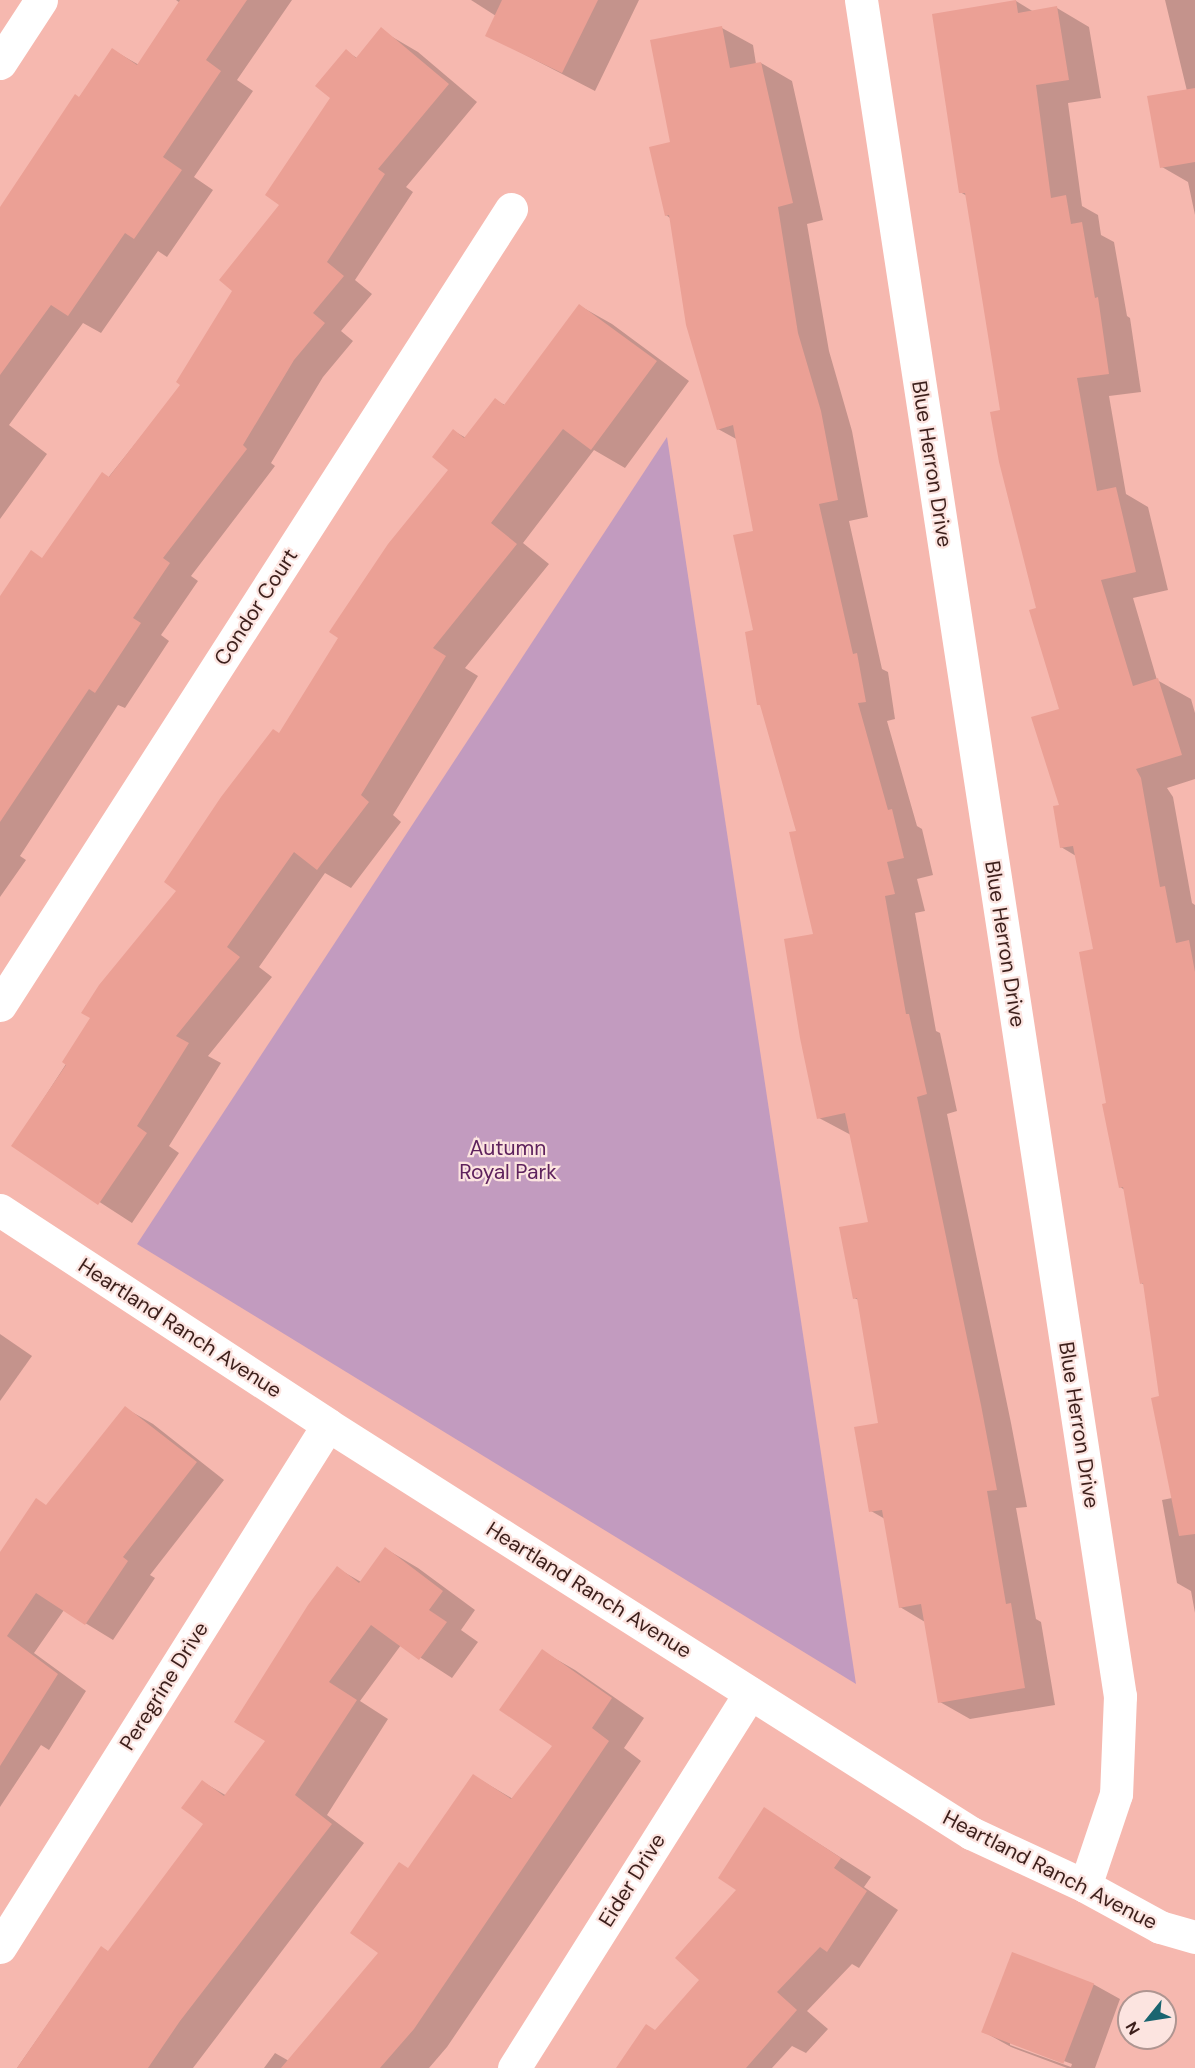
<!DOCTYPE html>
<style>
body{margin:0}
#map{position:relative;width:1195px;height:2068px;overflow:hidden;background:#f6b8af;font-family:"DM Sans",sans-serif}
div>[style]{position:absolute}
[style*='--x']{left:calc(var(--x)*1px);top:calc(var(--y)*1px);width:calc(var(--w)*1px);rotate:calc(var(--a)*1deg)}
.green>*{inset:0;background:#c29bbf}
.shadow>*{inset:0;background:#0003}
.building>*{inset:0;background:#eba095;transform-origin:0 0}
.minor>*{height:33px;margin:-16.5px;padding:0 16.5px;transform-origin:16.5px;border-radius:16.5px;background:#fff}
span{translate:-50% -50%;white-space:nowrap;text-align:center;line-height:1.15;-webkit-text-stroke:4.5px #fce4e0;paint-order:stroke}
.street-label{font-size:21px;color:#3c1f1b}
.park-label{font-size:21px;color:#5e225d}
.north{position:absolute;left:1117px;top:1990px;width:60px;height:60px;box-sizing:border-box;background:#fce4e0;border:2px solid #af9591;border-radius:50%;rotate:240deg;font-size:16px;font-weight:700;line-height:24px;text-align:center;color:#3c1f1b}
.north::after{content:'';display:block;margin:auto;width:21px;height:27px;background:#1a6570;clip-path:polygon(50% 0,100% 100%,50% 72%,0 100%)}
</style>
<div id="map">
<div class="green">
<i style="clip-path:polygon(667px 437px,856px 1684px,137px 1244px)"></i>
</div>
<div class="shadow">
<i style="clip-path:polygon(176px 0,292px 0,237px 80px,253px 91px,194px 177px,213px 190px,167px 257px,158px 251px,101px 333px,83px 323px,9px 425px,47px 454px,0 519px,0 209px,113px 50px,139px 65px,180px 3px)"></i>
<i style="clip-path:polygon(471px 0,639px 0,595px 91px,487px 35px,496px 16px)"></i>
<i style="clip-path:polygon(1165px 0,1195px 0,1195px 215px,1188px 182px,1162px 167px,1187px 91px)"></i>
<i style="clip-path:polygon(1016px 1px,1034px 12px,1057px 8px,1089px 27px,1101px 98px,1068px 103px,1082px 206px,1098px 215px,1101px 235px,1114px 242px,1127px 316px,1130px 318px,1141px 392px,1109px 396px,1126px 494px,1148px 507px,1168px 590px,1133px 598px,1157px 680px,1191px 699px,1195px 713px,1195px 779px,1167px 788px,1173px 797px,1192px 903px,1195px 905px,1195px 1613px,1191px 1591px,1177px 1583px,1162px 1500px,1172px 1498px,1161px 1397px,1145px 1285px,1141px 1283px,1125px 1190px,1120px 1187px,1108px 1104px,1095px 950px,1076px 856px,1061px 847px,1061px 710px,1038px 609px,967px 196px,960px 192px)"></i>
<i style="clip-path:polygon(722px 28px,753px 45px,756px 64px,761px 63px,792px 81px,823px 220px,807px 224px,829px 351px,852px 431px,868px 517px,849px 521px,882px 669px,888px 672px,895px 719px,887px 721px,917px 826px,922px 829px,933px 875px,917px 879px,925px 911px,915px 913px,936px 1031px,940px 1033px,957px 1111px,947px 1114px,1011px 1423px,1027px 1507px,1016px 1508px,1036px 1619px,1041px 1622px,1055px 1705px,970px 1719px,940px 1702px,925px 1622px,900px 1607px,885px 1519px,871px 1511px,880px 1424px,859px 1300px,854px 1298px,870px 1223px,851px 1135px,819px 1118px,815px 935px,797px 832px,755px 632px,755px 532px,738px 440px,718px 429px,670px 218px,666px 215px,671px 143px)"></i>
<i style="clip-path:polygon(389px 35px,418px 52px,477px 102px,406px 187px,413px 192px,355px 280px,372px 294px,341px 331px,353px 341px,323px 377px,271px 463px,275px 466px,191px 576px,198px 581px,161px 635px,169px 641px,125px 708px,118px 705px,20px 856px,26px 860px,0 897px,0 599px,43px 559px,183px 384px,282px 205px,332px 98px,346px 51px,357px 58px)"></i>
<i style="clip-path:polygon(580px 306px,612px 324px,689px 381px,625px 468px,594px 450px,523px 543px,549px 564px,465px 668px,478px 676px,393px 815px,401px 822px,351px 888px,325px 873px,259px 967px,272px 977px,208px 1056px,221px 1063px,169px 1146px,179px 1153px,132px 1223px,13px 1146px,450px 470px,454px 431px,466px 438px,495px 400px,505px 405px)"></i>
<i style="clip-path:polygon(0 1334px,32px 1356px,0 1401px)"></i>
<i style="clip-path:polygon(125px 1408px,153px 1424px,224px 1480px,150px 1575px,155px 1578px,113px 1640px,64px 1610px,34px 1653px,86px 1691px,49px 1750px,41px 1745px,0 1807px,0 1555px,47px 1506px)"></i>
<i style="clip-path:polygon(386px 1549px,418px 1568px,475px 1610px,461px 1630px,478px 1642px,452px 1678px,401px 1645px,360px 1701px,388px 1719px,327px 1815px,364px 1843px,193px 2068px,17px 2068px,101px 1948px,109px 1952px,206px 1824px,203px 1782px,227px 1796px,267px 1741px,337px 1568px,361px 1582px)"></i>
<i style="clip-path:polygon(542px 1651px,575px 1670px,644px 1718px,624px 1748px,641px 1761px,447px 2047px,429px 2068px,264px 2068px,275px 2053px,289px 2061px,381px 1952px,409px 1870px,474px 1776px,513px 1799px,554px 1746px)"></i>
<i style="clip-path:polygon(765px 1809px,871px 1877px,864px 1887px,898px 1910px,859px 1968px,852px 1964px,807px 2011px,828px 2029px,806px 2053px,792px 2046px,772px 2068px,618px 2068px,656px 2031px,701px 1979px,738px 1890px)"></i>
<i style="clip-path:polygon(evenodd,1093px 1984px,1120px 1999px,1095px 2068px,1067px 2068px,1011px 2047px,984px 2032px,1093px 1984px,1010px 2041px,1072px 2064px,1071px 2067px,1010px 2045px,1010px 2041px)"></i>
</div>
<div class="building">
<i style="clip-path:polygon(180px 0,247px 0,206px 60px,221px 71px,163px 157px,182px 170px,134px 239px,125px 233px,68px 316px,51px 305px,0 375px,0 207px,75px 94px,79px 97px,112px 48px,137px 65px)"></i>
<i style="clip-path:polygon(502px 0,598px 0,562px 73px,485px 36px)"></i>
<i style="clip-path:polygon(1016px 0,1018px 13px,1057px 6px,1069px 80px,1036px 85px,1051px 198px,1066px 195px,1071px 224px,1082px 222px,1095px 298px,1098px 297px,1109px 374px,1077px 378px,1097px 491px,1116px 487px,1136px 572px,1101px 580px,1133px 686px,1158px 678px,1182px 755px,1136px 769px,1141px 778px,1160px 887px,1165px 886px,1176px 943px,1189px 940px,1195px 972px,1195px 1534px,1179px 1536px,1151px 1398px,1159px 1396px,1143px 1283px,1140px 1284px,1123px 1187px,1119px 1188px,1102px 1104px,1106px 1103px,1079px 952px,1093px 949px,1073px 846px,1060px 848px,1053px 806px,1059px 805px,1031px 717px,1059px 709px,1029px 610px,1036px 608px,999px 462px,990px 412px,1000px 410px,965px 193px,959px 193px,932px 14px)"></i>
<i style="clip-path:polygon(722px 26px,730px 68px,761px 62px,793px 203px,778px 207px,798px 333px,821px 411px,838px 500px,819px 504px,853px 654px,857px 653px,866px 702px,858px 703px,888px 810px,892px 809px,904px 858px,887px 862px,895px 894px,885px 896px,906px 1014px,909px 1014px,927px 1094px,917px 1097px,981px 1405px,997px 1490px,987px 1491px,1006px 1604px,1011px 1603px,1025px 1688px,938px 1703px,921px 1604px,899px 1608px,882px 1510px,869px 1512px,854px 1427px,878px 1423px,857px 1298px,853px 1299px,839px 1227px,868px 1222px,845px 1113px,817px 1119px,800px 1038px,784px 939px,813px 934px,789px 832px,796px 831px,760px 705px,757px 705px,745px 632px,753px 630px,733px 535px,753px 531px,733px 425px,717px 430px,686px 325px,669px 215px,665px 216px,649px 147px,670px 142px,650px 40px)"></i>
<i style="clip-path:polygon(381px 27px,449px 84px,378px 169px,385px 174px,327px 262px,344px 276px,313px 313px,325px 323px,294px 360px,243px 445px,247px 449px,163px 558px,170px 563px,133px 618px,141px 623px,95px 693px,89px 689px,0 822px,0 596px,31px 550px,42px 558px,102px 472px,109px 477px,180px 385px,176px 382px,232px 291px,219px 280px,279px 205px,265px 195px,330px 98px,315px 86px,346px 49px,356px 58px)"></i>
<i style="clip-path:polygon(1195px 88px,1195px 162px,1160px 168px,1147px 96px)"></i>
<i style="clip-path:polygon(579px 304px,657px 361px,591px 450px,563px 429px,491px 523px,517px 544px,433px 648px,446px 656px,361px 795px,369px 802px,317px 870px,294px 852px,227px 947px,240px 957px,176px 1036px,189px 1043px,137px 1126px,147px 1133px,98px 1205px,11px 1146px,66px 1065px,62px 1062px,90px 1018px,81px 1013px,99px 985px,176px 891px,164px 882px,221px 797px,273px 729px,279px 733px,338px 638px,329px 632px,388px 544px,448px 470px,432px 457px,453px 429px,464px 438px,495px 398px,504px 405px)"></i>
<i style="clip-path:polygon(125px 1406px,197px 1462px,123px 1557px,128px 1561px,85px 1625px,36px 1593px,7px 1636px,58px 1674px,0 1766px,0 1552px,36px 1498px,46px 1505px)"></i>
<i style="clip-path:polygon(385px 1547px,443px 1591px,429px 1610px,447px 1622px,419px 1660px,371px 1625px,329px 1682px,357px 1700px,295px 1795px,332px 1824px,180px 2021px,148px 2068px,17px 2068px,101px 1946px,108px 1951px,203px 1824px,181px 1808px,202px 1780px,224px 1796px,265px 1741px,234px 1722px,308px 1605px,337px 1566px,359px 1583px)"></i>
<i style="clip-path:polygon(542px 1649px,612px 1698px,592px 1728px,609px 1741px,414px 2029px,380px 2068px,281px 2068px,378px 1953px,350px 1933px,399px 1862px,408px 1868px,473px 1774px,511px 1799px,552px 1746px,499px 1710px)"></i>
<i style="clip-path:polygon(764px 1807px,841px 1858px,834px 1868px,867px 1891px,827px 1952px,820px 1947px,777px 1992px,797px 2010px,746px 2068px,616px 2068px,646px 2024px,655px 2030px,699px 1980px,675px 1958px,736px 1890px,718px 1878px)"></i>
<i style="left:1012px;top:1952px;width:88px;height:86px;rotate:21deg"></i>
</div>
<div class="minor">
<i style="--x:861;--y:0;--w:1716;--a:81.32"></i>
<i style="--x:1120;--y:1696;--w:98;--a:92.3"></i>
<i style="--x:1116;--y:1794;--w:97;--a:108.6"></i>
<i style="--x:0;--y:63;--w:75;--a:-56.9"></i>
<i style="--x:0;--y:1005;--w:946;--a:-57.3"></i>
<i style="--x:0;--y:1210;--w:392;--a:33.2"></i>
<i style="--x:328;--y:1425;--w:762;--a:32.4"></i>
<i style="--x:971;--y:1833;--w:126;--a:24.9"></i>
<i style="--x:1085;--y:1886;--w:85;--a:28.7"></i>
<i style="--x:1160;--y:1927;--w:36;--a:16"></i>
<i style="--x:0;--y:1947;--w:616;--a:-57.86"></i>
<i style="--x:514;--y:2068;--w:443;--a:-57.8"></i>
</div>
<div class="street-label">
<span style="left:932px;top:464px;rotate:81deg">Blue Herron Drive</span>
<span style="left:256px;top:607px;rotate:-57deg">Condor Court</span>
<span style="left:1005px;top:944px;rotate:81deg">Blue Herron Drive</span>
<span style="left:180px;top:1328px;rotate:33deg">Heartland Ranch Avenue</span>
<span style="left:1079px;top:1425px;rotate:81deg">Blue Herron Drive</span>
<span style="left:589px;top:1590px;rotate:32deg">Heartland Ranch Avenue</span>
<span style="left:164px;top:1686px;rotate:-58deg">Peregrine Drive</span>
<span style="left:1050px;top:1870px;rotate:27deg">Heartland Ranch Avenue</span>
<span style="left:632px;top:1880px;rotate:-58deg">Eider Drive</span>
</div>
<div class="park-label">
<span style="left:508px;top:1160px">Autumn<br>Royal Park</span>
</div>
<div class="north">N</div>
</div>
